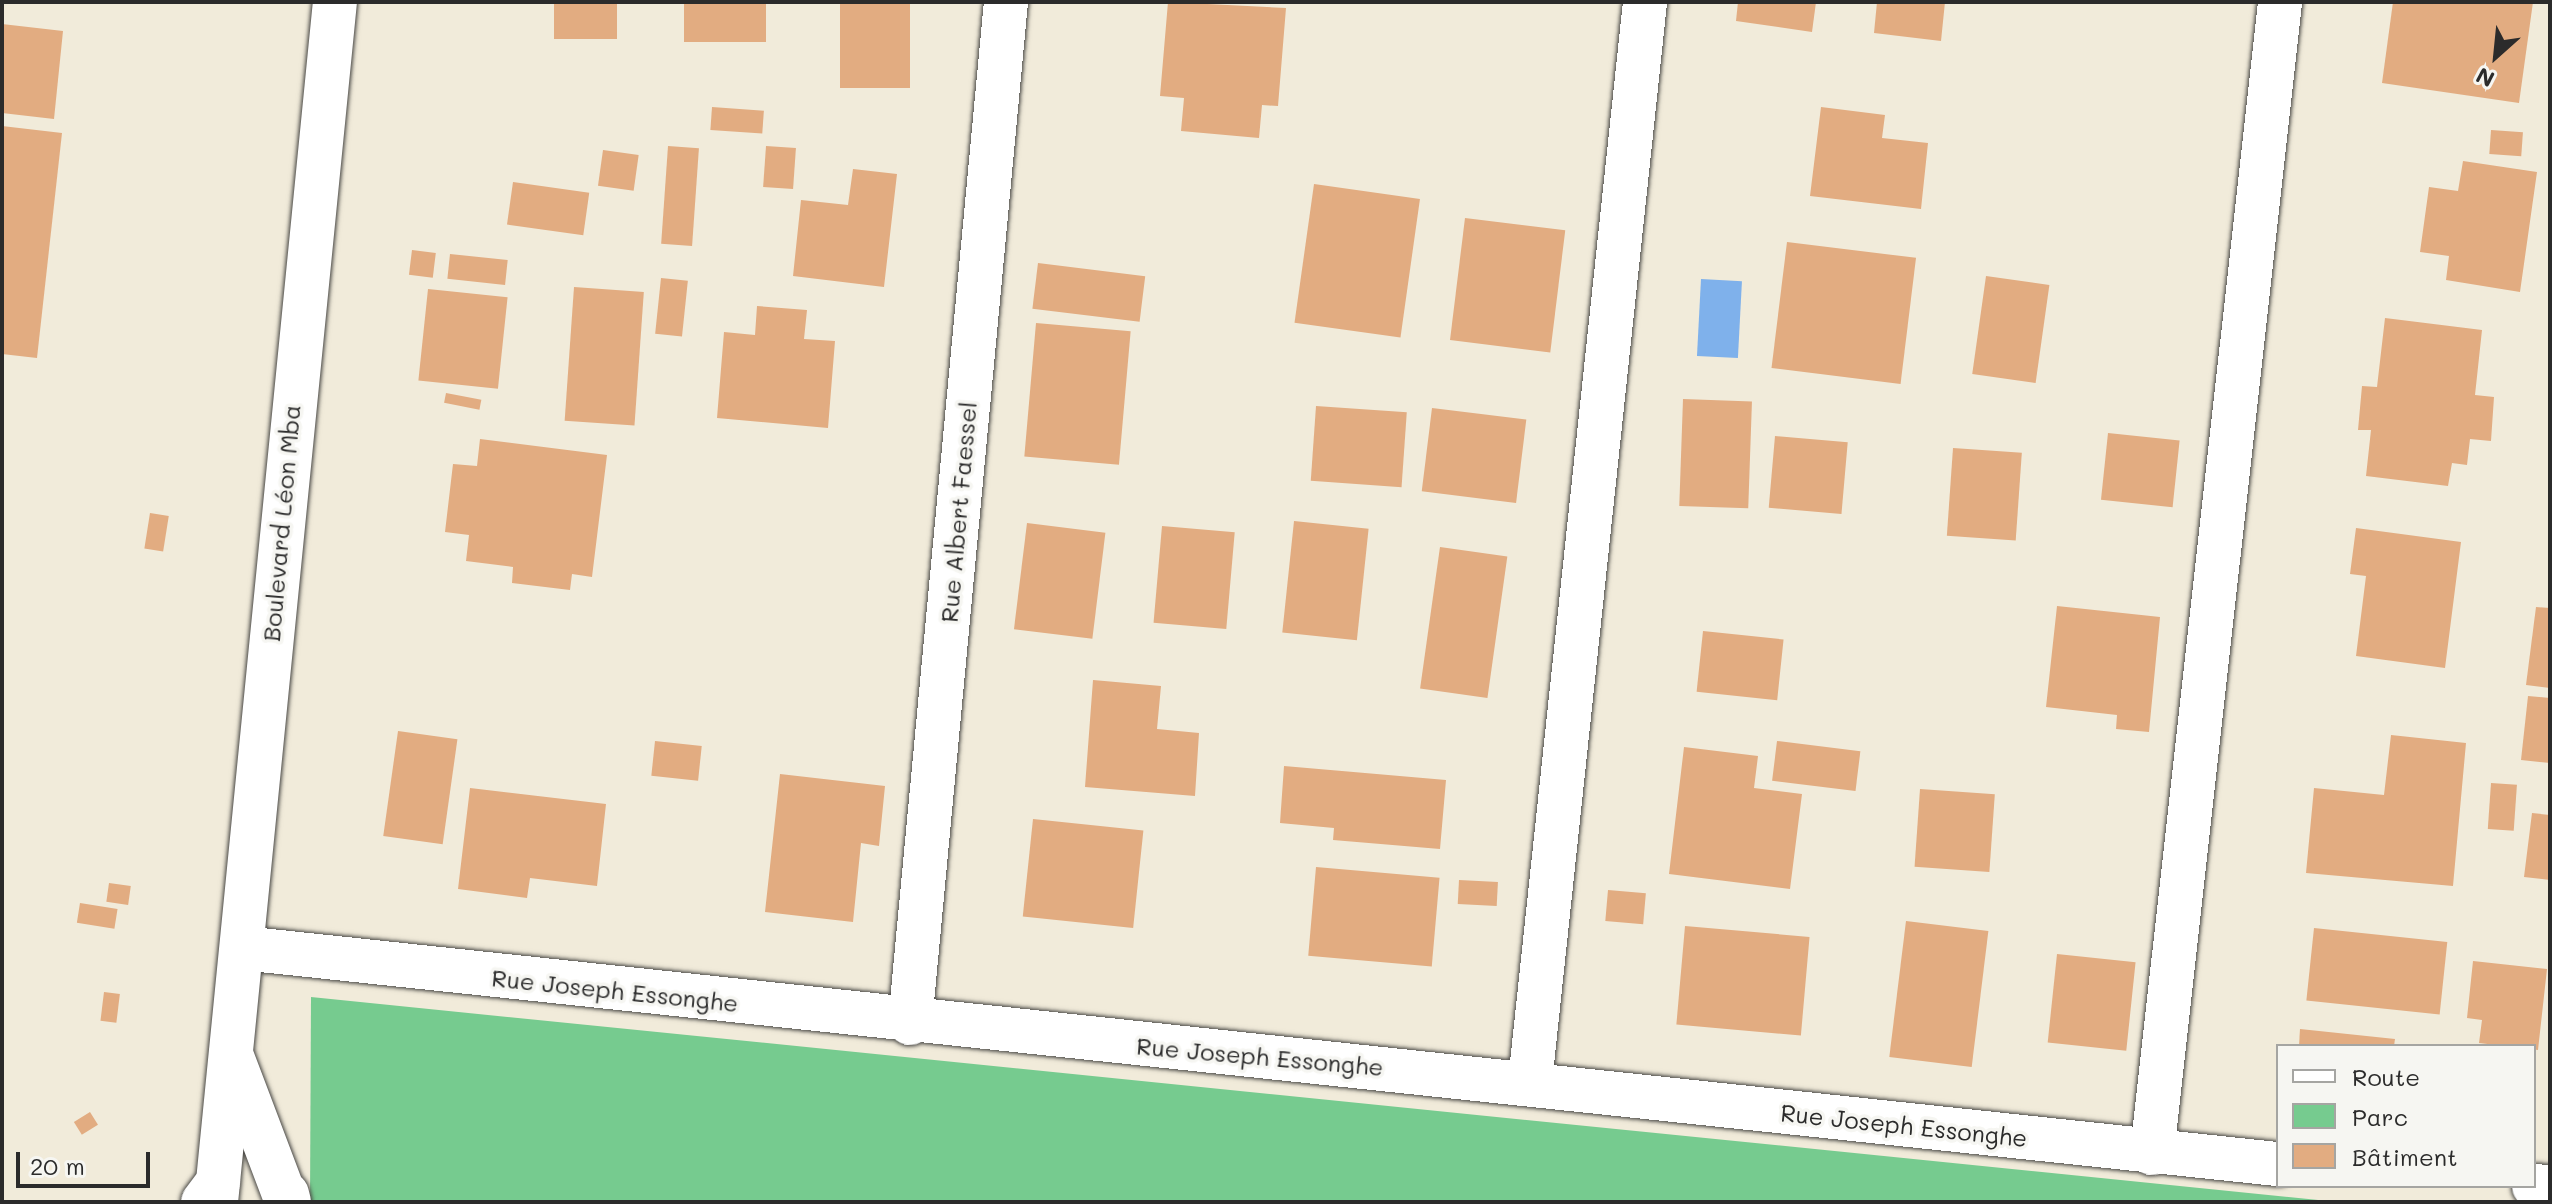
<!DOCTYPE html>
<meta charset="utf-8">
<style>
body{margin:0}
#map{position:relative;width:2552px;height:1204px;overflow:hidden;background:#f1ebda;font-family:Mali,sans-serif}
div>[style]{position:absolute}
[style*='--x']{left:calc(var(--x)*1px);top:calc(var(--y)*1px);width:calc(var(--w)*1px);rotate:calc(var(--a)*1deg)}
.green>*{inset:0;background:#76cb8f}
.water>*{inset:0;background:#7fb1eb;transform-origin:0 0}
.building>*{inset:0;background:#e2ac81;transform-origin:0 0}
.roads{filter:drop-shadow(0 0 2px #494845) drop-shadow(0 0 2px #494845)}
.minor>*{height:44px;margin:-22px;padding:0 22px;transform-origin:22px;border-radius:22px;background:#fff}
.major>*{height:44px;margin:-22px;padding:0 22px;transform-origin:22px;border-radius:22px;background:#fff}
span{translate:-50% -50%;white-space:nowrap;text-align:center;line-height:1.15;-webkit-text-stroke:7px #f6f6f2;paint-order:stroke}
.street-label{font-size:24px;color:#2b2b2b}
.frame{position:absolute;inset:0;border:4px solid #2b2b2b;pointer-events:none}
.legend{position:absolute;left:2276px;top:1044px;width:260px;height:144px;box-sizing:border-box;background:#f6f6f2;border:2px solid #a5a5a2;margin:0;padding:10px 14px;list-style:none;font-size:24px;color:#2b2b2b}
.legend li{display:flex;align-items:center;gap:16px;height:40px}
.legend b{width:40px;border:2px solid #a5a5a2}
.north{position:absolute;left:2456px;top:16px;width:80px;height:80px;-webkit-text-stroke:6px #f6f6f2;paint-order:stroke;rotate:207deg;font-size:22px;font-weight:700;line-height:32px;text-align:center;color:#2b2b2b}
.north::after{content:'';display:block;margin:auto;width:28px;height:36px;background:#2b2b2b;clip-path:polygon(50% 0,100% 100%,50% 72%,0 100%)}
.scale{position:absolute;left:16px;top:1152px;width:134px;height:36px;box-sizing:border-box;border:4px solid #2b2b2b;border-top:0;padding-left:10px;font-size:24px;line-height:28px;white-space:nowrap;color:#2b2b2b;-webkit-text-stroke:6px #f6f6f2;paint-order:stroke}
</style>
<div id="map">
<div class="green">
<i style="clip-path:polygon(311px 997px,2338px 1202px,310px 1202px)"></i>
</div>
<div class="water">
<i style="left:1701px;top:279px;width:41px;height:77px;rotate:3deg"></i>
</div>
<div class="building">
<i style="left:554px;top:2px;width:63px;height:37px"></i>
<i style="left:684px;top:2px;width:82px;height:40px"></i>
<i style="left:840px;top:2px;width:70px;height:86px"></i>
<i style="clip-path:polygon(1168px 2px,1286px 8px,1278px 106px,1262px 105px,1259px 138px,1181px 131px,1184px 98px,1160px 96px)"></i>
<i style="clip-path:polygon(1738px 2px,1816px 2px,1812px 32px,1736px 21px)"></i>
<i style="clip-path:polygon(1877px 2px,1945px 2px,1941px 41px,1874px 33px)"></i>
<i style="clip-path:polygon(2393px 2px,2533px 2px,2519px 103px,2382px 83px)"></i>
<i style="clip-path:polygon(2px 24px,63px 31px,54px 119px,2px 113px)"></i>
<i style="left:712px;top:107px;width:52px;height:23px;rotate:4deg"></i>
<i style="clip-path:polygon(1821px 107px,1885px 115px,1882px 138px,1928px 143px,1921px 209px,1810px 196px)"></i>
<i style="clip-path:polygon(2px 126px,62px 133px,37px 358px,2px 354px)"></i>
<i style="left:2491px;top:130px;width:32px;height:24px;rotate:4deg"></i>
<i style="left:668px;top:146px;width:31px;height:98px;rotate:4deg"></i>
<i style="left:766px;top:146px;width:30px;height:41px;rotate:4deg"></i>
<i style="left:603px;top:150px;width:36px;height:36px;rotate:8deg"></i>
<i style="clip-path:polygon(2463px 161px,2537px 172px,2520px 292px,2446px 280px,2449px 256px,2420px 252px,2429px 187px,2458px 191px)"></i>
<i style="clip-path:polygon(853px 169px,897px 174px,884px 287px,793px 276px,801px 200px,848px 205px)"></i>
<i style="left:513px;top:182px;width:77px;height:43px;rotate:8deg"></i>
<i style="left:1314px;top:184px;width:107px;height:140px;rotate:8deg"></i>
<i style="left:1465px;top:218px;width:101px;height:123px;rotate:7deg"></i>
<i style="left:1787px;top:242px;width:130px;height:127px;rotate:7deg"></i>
<i style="left:412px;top:250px;width:24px;height:25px;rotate:7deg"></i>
<i style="left:450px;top:254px;width:58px;height:25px;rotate:6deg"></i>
<i style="left:1038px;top:263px;width:108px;height:46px;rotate:7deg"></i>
<i style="left:1986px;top:276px;width:64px;height:99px;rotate:8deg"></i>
<i style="left:661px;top:278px;width:27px;height:56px;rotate:6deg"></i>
<i style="left:574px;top:287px;width:70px;height:134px;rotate:4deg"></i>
<i style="left:428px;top:289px;width:80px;height:92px;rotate:6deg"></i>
<i style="clip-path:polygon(757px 306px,807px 310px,804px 339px,835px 341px,828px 428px,717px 418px,724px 332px,755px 335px)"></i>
<i style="clip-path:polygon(2385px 318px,2482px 330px,2475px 395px,2494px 397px,2491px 441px,2470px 439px,2467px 465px,2452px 463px,2448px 486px,2366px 476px,2371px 430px,2358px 430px,2362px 386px,2377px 387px)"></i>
<i style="left:1036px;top:323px;width:95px;height:134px;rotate:5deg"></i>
<i style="left:446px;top:393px;width:36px;height:10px;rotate:11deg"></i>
<i style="left:1683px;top:399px;width:69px;height:107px;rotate:2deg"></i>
<i style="left:1316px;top:406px;width:91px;height:75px;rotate:4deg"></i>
<i style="left:1432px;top:408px;width:95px;height:84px;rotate:7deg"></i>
<i style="left:2108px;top:433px;width:72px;height:67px;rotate:6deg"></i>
<i style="left:1775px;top:436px;width:73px;height:72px;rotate:5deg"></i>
<i style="clip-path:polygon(480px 439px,607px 455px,592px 577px,572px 574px,570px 590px,512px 583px,513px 567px,466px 561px,469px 535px,445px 532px,453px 464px,477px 466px)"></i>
<i style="left:1953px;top:448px;width:69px;height:88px;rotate:4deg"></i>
<i style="left:150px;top:513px;width:19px;height:36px;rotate:9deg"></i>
<i style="left:1294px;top:521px;width:75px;height:112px;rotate:6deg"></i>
<i style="left:1027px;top:523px;width:79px;height:107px;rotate:7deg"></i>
<i style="left:1162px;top:526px;width:73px;height:97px;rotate:5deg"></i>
<i style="clip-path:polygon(2356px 528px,2461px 542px,2445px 668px,2356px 656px,2366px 576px,2350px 574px)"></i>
<i style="left:1440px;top:547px;width:68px;height:143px;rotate:8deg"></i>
<i style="clip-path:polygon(2057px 606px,2160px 617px,2149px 732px,2116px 729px,2117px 715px,2046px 707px)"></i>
<i style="clip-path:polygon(2536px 607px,2550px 608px,2550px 688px,2526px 685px)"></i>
<i style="left:1703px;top:631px;width:81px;height:61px;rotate:6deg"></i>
<i style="clip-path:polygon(1093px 680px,1161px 686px,1157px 729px,1199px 733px,1195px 796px,1085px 787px)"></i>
<i style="clip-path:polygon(2528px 696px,2550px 698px,2550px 763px,2521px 760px)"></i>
<i style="left:398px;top:731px;width:60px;height:106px;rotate:8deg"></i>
<i style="clip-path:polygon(2391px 735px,2466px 743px,2453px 886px,2306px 873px,2314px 788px,2384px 795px)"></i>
<i style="left:655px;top:741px;width:47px;height:35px;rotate:6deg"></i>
<i style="left:1777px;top:741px;width:84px;height:40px;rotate:7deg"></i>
<i style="clip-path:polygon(1684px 747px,1758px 756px,1754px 788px,1802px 794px,1790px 889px,1669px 874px)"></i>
<i style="clip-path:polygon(1284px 766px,1446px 780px,1440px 849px,1333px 840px,1334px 828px,1280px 823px)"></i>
<i style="clip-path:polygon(780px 774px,885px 786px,879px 846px,861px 843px,853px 922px,765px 912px)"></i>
<i style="left:2491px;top:783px;width:26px;height:46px;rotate:4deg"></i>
<i style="clip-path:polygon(470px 788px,606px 804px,597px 886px,530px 878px,527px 898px,458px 889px)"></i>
<i style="left:1920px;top:789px;width:75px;height:78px;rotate:4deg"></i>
<i style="clip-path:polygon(2532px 813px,2550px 815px,2550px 880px,2524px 877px)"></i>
<i style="left:1033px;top:819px;width:111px;height:98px;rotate:6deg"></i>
<i style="left:1316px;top:867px;width:124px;height:89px;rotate:5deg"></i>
<i style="left:1459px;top:880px;width:39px;height:24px;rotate:3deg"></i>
<i style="left:109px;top:883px;width:22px;height:19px;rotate:8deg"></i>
<i style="left:1608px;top:890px;width:38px;height:31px;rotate:5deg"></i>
<i style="left:80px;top:903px;width:38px;height:20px;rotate:9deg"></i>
<i style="left:1906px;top:921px;width:83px;height:137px;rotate:7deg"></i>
<i style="left:1685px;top:926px;width:125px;height:99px;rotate:5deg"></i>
<i style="left:2314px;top:928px;width:134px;height:73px;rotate:6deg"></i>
<i style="left:2057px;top:954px;width:79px;height:89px;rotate:6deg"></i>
<i style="clip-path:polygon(2473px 961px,2547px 969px,2538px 1050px,2479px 1043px,2482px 1020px,2467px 1018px)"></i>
<i style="left:104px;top:992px;width:16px;height:29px;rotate:7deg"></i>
<i style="clip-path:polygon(2300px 1029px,2395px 1039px,2394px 1046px,2299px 1046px)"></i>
<i style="left:90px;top:1112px;width:15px;height:19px;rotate:58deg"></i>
</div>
<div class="roads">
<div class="minor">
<i style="--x:242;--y:948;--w:2047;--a:6.06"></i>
<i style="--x:910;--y:1023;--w:1026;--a:-84.63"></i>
<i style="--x:231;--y:1054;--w:158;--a:69.3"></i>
<i style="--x:1530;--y:1082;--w:1086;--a:-83.92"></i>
<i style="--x:2152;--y:1153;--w:1158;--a:-83.65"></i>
<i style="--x:2534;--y:1186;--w:16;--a:4"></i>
<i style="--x:216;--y:1202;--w:1206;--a:-84.34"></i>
</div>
<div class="major">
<i style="--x:287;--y:1194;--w:8;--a:76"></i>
<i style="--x:203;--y:1202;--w:25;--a:-53"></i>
</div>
</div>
<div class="street-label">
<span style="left:958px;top:512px;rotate:-85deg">Rue Albert Faessel</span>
<span style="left:281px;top:523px;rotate:-85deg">Boulevard Léon Mba</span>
<span style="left:615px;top:990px;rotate:6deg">Rue Joseph Essonghe</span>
<span style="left:1260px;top:1056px;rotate:5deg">Rue Joseph Essonghe</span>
<span style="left:1904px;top:1125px;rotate:6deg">Rue Joseph Essonghe</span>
</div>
<div class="frame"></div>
<ul class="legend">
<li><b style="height:10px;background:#fff"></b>Route</li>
<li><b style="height:22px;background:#76cb8f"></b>Parc</li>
<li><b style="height:22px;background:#e2ac81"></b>Bâtiment</li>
</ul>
<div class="north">N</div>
<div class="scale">20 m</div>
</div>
